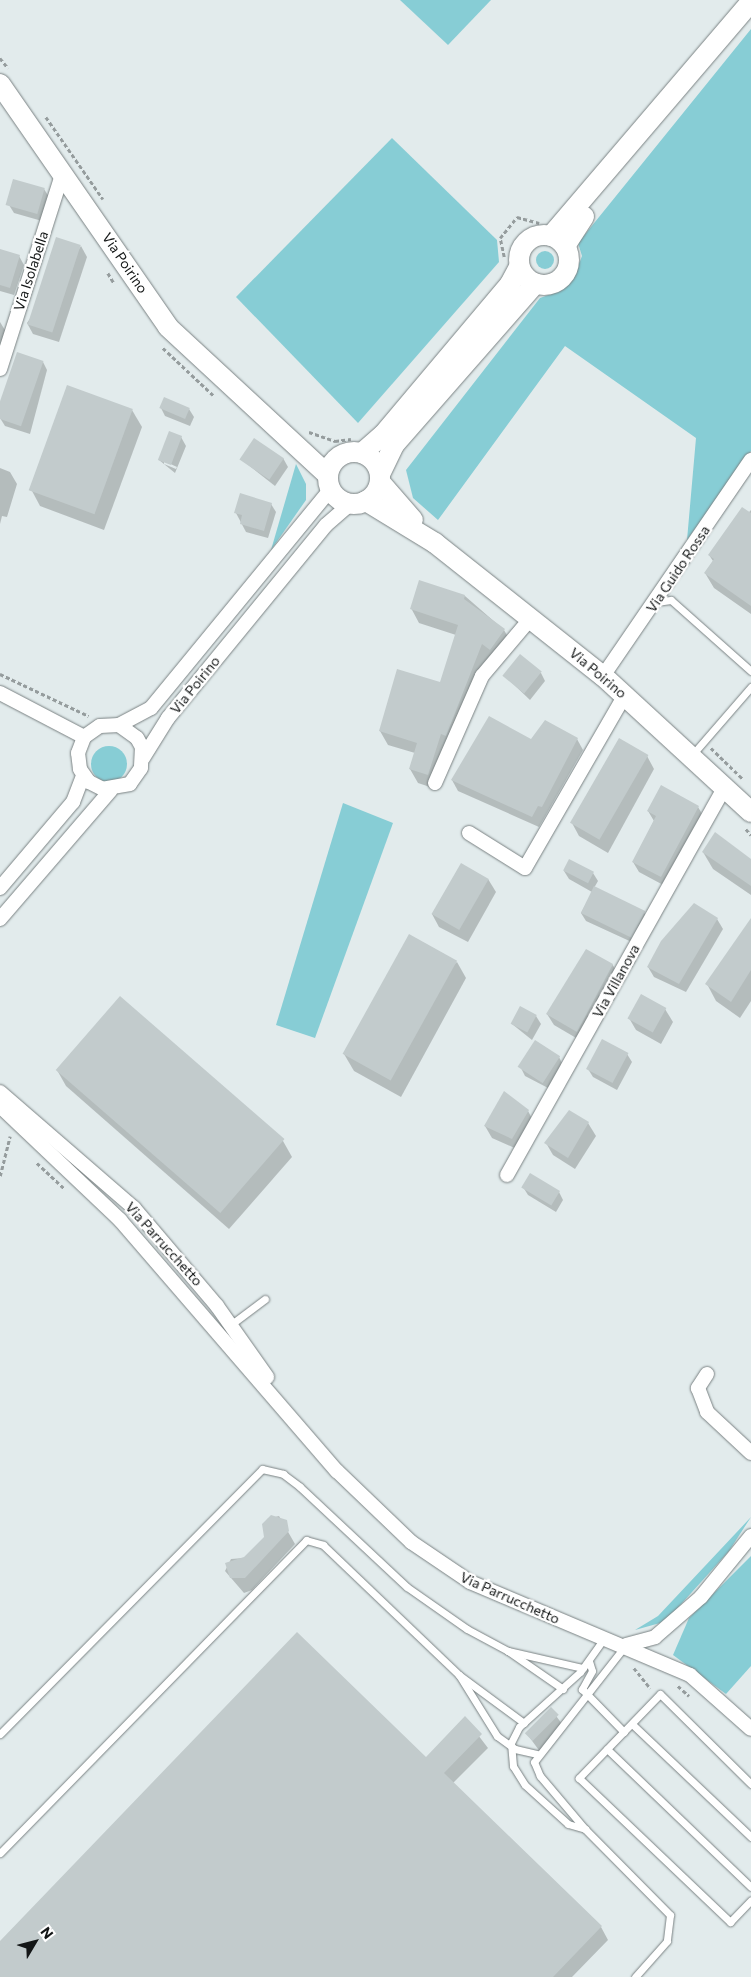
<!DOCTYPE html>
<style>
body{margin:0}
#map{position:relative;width:751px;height:1977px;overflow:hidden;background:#e2ebec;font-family:Commissioner,sans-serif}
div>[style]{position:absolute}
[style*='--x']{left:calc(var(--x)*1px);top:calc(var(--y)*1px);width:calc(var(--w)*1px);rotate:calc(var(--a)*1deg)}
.green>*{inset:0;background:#87cdd5}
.round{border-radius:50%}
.shadow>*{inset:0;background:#0003}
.building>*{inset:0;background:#c2cbcc;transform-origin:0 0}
.path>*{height:2.5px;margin-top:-1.25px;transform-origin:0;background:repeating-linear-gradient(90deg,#959c9d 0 4px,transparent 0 6.5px)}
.roads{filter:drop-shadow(0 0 1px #7a8283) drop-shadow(0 0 1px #7a8283)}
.lane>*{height:7px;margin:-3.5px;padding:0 3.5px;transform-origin:3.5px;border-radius:3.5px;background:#fff}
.street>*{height:14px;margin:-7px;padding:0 7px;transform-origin:7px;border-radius:7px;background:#fff}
.secondary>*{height:20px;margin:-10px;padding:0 10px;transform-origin:10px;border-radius:10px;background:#fff}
.secondary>.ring{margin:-10px;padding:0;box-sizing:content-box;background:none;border:20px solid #fff;border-radius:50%}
span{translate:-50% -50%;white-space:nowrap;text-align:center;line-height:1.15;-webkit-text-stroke:4.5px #fff;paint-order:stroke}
.street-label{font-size:14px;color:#131616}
.north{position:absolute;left:10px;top:1917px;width:50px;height:50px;-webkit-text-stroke:4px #fff;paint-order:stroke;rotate:53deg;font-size:14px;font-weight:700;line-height:20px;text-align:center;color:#131616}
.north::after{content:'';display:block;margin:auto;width:18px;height:22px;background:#131616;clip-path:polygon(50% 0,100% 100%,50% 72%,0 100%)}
</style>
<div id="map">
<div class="green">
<i style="clip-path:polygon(400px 0,491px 0,448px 45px)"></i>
<i style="clip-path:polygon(751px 29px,751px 451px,687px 540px,696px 438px,565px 346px,438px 520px,413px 498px,406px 470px,540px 298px,562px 290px,574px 277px,582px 256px,578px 243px)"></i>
<i style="clip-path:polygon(392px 138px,497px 240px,499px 262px,358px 423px,236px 297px)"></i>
<i class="round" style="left:536px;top:251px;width:18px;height:18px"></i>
<i style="clip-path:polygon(296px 464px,306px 484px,306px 500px,271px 550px)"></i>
<i class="round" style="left:91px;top:746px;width:36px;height:36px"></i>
<i style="clip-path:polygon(343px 803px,393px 823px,315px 1038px,276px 1025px)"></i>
<i style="clip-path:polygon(751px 1517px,729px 1551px,674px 1612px,660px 1623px,635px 1630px,658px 1616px)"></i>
<i style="clip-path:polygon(751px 1556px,751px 1666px,726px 1694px,673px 1655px,689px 1618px)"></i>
</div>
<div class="shadow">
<i style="clip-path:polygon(44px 189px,49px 197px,42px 221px,14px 213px,9px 205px)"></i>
<i style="clip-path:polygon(81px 246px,87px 257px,59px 342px,33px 334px,27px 323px)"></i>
<i style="clip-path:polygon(0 250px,19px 256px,24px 265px,14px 295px,0 291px)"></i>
<i style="clip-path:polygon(0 322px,8px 335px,0 362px)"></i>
<i style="clip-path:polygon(20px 355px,43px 362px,47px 370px,30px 434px,5px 426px,0 418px)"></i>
<i style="clip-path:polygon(161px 408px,189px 409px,194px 417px,190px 426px,165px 416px)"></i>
<i style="clip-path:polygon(132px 410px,142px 427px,104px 530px,40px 506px,31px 489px)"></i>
<i style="clip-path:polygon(evenodd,181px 437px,186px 446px,175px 473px,159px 460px,181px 437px,164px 461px,177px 467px,176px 469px,164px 464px,164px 461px)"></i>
<i style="clip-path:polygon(283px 458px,288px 467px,275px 486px,242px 460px)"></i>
<i style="clip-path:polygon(0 468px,10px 472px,17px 484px,7px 517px,2px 516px,0 524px)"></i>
<i style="clip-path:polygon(271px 504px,276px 512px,268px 538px,246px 532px,236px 513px)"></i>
<i style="clip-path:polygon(751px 510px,751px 614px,714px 588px,705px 573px,713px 561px,709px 555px)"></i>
<i style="clip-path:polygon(465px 596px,504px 630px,512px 644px,491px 657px,436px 789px,418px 783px,410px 769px,415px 753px,388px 745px,380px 731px,441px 683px,456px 635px,419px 623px,411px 608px)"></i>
<i style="clip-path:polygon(541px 673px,545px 681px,530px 700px,505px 676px)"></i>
<i style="clip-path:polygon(577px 739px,583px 750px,539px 827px,458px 791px,452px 780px,531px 740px)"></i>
<i style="clip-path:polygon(647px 756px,654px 769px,608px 853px,579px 836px,572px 823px)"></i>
<i style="clip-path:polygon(698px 807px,704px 817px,667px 887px,639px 872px,633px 862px,654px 821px,648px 811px)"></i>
<i style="clip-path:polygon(703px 852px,751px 860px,751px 895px,713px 869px)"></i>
<i style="clip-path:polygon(564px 871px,593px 873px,598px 881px,594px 888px,644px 912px,648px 921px,636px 944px,586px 921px,581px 913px,592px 892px,569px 879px)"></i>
<i style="clip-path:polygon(488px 879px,496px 892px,468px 942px,439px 927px,432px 914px)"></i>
<i style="clip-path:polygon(717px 919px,723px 929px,686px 992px,654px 977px,648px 967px)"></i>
<i style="clip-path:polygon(751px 921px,751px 1001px,740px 1018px,716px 1001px,707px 984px)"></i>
<i style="clip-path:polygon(457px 962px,466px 978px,401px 1097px,354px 1071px,344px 1054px)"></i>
<i style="clip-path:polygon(612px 964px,619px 975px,583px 1042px,554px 1025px,547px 1014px)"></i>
<i style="clip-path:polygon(642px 995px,665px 1009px,673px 1022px,661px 1044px,636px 1030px,629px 1018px)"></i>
<i style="clip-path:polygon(536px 1016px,541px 1024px,532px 1040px,512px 1024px)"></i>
<i style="clip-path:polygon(627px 1054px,632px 1062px,617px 1090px,593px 1077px,588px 1069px)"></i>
<i style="clip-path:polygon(559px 1057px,563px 1065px,550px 1089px,525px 1076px,521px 1068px)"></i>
<i style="clip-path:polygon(57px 1070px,283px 1141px,292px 1157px,229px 1229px,66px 1086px)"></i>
<i style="clip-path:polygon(528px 1111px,535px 1124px,519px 1150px,492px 1138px,485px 1126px)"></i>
<i style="clip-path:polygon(588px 1123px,596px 1136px,575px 1169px,553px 1155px,546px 1143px)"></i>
<i style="clip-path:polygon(523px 1187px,559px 1192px,563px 1200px,556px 1212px,528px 1195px)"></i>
<i style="clip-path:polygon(279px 1516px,295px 1544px,252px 1590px,244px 1593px,225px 1571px,231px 1559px,244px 1558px,265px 1537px,267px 1519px)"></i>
<i style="clip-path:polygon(551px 1709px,565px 1728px,541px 1753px,527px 1734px)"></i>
<i style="clip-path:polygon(465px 1718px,488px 1748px,453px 1783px,601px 1927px,608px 1940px,572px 1977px,0 1977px,0 1942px,427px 1758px)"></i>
</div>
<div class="building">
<i style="left:13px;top:179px;width:33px;height:27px;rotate:16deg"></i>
<i style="left:56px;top:237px;width:26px;height:92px;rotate:18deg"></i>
<i style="clip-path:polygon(0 249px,20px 255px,10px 288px,0 285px)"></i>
<i style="left:17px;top:352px;width:28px;height:69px;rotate:19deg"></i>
<i style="left:67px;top:385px;width:70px;height:112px;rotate:20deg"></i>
<i style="left:164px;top:397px;width:28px;height:12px;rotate:23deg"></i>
<i style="left:169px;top:431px;width:14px;height:31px;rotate:21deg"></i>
<i style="left:254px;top:438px;width:36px;height:26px;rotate:34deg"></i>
<i style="clip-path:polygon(240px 493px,272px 503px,264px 531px,240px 524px,242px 515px,234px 513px)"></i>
<i style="clip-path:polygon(742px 507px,751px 513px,751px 606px,704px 573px,714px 559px,708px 555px)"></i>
<i style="clip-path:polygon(419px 580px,465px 595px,464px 599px,505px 629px,490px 650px,482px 644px,446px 736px,441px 734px,428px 775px,409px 769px,417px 743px,379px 731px,397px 669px,440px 682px,458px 625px,410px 609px)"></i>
<i style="left:520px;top:654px;width:28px;height:28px;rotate:39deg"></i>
<i style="clip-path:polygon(489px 716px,531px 739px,545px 720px,578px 738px,542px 807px,538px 806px,532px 817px,451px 780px)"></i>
<i style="left:619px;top:738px;width:34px;height:98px;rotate:30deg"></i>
<i style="clip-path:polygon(661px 785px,699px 806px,661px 877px,632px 862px,656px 816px,647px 811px)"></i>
<i style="clip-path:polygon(715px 832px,751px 859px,751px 886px,702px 852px)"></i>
<i style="left:569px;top:859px;width:28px;height:13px;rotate:27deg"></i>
<i style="left:461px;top:863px;width:32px;height:59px;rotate:30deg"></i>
<i style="left:594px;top:886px;width:57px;height:30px;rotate:26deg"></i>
<i style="clip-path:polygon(694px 903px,718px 918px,679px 984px,647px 967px,661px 941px)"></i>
<i style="clip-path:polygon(751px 918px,751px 970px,731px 1002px,705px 984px)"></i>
<i style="left:409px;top:934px;width:55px;height:137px;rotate:29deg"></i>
<i style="clip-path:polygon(586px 949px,613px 964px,577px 1032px,546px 1014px)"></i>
<i style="left:641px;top:994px;width:29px;height:28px;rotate:29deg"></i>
<i style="left:120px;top:996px;width:218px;height:98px;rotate:41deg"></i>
<i style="left:520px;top:1006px;width:19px;height:20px;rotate:28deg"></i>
<i style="left:602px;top:1039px;width:30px;height:34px;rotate:28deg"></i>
<i style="left:535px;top:1040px;width:30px;height:32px;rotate:33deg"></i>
<i style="clip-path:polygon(504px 1091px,529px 1110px,512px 1139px,484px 1126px)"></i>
<i style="clip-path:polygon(569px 1110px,589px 1122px,568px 1158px,544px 1143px)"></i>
<i style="left:530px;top:1173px;width:35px;height:17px;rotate:31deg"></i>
<i style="clip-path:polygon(271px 1515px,287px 1520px,289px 1531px,245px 1578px,230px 1578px,225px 1563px,244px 1557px,264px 1537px,262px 1524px)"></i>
<i style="clip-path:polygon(297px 1632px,426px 1757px,465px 1716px,482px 1734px,444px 1773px,602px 1926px,553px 1977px,0 1977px,0 1941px)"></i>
<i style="left:551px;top:1707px;width:11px;height:37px;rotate:45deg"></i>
</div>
<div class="path">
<i style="--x:0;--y:58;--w:13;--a:51"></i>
<i style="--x:46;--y:117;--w:100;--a:55.2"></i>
<i style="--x:504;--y:257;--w:19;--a:-102"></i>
<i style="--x:500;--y:238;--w:27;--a:-51"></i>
<i style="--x:517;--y:217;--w:23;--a:15"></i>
<i style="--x:108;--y:273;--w:12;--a:59"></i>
<i style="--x:163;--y:348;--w:69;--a:43.2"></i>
<i style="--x:309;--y:432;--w:28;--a:19"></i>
<i style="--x:335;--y:441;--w:16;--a:-7"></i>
<i style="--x:0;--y:674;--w:98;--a:25.3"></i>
<i style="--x:711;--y:748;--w:45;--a:44.1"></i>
<i style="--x:746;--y:829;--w:8;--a:50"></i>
<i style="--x:37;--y:1163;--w:37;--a:43"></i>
<i style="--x:0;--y:1176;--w:41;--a:-76"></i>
<i style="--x:634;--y:1668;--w:26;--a:51"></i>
<i style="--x:678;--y:1686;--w:15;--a:42"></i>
</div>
<div class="roads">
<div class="lane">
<i style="--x:656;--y:602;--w:15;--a:-8"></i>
<i style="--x:671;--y:600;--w:107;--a:41.6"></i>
<i style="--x:692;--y:755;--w:90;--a:-49.1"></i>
<i style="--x:229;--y:1326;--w:45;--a:-36.9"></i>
<i style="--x:605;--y:1637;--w:43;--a:125.5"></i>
<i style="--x:580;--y:1672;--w:82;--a:138"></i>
<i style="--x:519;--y:1727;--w:18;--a:117"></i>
<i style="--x:511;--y:1743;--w:23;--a:85"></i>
<i style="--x:513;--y:1766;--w:22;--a:58"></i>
<i style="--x:525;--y:1785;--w:58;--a:42.2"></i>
<i style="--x:568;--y:1824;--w:18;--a:16"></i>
<i style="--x:585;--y:1829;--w:70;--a:-130.3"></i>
<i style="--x:540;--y:1776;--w:15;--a:-113"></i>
<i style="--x:534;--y:1762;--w:147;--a:-51.9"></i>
<i style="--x:589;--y:1661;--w:10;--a:73"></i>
<i style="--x:592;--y:1671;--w:21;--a:119"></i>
<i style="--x:582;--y:1689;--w:60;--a:45.7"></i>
<i style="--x:563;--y:1689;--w:67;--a:-145.4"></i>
<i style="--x:508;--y:1651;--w:77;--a:12.8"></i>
<i style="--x:524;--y:1723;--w:81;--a:-143.6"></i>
<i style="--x:459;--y:1675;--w:72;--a:58.1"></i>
<i style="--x:497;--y:1736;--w:22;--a:36"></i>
<i style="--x:515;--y:1749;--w:23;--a:13"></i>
<i style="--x:632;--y:1724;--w:164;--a:43.5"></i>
<i style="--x:0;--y:1734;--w:373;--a:-45.3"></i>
<i style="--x:262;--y:1469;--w:22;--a:13"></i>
<i style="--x:283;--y:1474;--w:21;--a:37"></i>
<i style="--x:300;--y:1487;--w:146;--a:43.1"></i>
<i style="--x:407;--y:1587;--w:73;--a:35"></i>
<i style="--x:467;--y:1629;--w:47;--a:28.2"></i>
<i style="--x:607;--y:1749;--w:199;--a:43.8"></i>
<i style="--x:751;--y:1784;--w:128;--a:-135.3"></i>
<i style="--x:660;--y:1694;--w:117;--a:134"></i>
<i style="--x:579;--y:1778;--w:209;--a:43.6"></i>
<i style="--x:730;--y:1922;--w:30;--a:-46"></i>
<i style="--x:585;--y:1829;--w:121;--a:45.3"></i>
<i style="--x:670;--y:1915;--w:26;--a:97"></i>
<i style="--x:667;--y:1941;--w:48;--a:131.6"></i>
<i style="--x:0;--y:1853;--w:438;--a:-45.6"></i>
<i style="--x:306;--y:1540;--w:18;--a:16"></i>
<i style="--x:323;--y:1545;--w:188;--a:43.7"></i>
</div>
<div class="street">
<i style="--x:0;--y:369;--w:207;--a:-72.3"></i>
<i style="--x:603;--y:676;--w:262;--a:-55.6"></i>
<i style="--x:0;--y:693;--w:95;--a:27.6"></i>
<i style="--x:119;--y:725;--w:22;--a:36"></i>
<i style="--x:137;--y:738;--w:10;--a:61"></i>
<i style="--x:142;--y:747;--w:21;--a:93"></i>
<i style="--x:141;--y:768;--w:19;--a:125"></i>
<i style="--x:130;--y:784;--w:27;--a:170"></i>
<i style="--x:103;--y:789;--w:16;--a:-153"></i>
<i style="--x:89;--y:782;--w:16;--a:-125"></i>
<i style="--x:80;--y:769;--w:16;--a:-97"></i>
<i style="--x:78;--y:753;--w:17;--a:-69"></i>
<i style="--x:84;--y:737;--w:19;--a:-35"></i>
<i style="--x:100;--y:726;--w:19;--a:-3"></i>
<i style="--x:119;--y:725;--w:36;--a:-28"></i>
<i style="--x:151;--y:708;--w:283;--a:-50.6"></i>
<i style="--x:143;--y:758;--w:47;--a:-58"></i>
<i style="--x:168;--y:718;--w:249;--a:-50.7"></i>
<i style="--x:326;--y:525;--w:32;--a:-41"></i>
<i style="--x:435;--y:783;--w:117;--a:-66.3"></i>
<i style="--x:482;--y:676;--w:76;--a:-49.8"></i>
<i style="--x:469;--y:833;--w:66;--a:32"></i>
<i style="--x:525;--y:868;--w:200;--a:-60"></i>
<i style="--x:0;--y:888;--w:113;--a:-49.7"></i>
<i style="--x:73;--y:802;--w:28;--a:-69"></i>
<i style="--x:0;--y:919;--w:170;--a:-49.3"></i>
<i style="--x:0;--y:1092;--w:177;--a:40.9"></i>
<i style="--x:134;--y:1208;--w:128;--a:49.7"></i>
<i style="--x:217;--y:1306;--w:87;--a:54.8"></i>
<i style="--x:0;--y:1106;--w:166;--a:43.5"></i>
<i style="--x:120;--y:1220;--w:332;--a:49.2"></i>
<i style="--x:337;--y:1471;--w:103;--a:43.8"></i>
<i style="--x:411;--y:1542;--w:71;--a:34.1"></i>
<i style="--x:470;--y:1582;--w:239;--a:22.9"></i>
<i style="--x:690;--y:1675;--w:81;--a:41.5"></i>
<i style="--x:507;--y:1175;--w:446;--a:-60.7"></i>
<i style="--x:707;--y:1374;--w:17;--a:123"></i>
<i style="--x:698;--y:1388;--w:26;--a:69"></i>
<i style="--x:707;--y:1412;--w:60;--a:43"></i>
<i style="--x:626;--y:1645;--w:30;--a:-15"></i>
<i style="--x:655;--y:1637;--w:61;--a:-41"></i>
<i style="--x:701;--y:1597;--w:79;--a:-50.7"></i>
</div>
<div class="secondary">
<i style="--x:0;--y:84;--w:295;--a:55.3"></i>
<i style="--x:168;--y:327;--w:218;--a:42.8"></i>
<i class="ring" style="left:519px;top:235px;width:30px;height:30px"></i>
<i style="--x:551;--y:236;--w:308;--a:-49.5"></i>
<i style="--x:565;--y:246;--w:35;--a:-57"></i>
<i class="ring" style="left:328px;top:452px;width:32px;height:32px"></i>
<i style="--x:362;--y:453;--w:28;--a:-41"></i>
<i style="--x:383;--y:435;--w:197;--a:-49.9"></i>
<i style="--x:510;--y:284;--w:19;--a:-62"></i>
<i style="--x:380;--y:474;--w:32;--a:-64"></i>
<i style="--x:394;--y:445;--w:214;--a:-48.8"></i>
<i style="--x:380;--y:482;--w:50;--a:49"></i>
<i style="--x:366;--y:501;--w:81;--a:31.3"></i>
<i style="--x:435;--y:543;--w:214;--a:38.4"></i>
<i style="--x:603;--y:676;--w:201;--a:42.6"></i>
</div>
</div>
<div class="street-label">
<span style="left:125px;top:263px;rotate:56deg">Via Poirino</span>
<span style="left:31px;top:271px;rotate:-72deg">Via Isolabella</span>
<span style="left:678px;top:569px;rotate:-56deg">Via Guido Rossa</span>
<span style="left:598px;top:673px;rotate:40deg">Via Poirino</span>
<span style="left:195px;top:685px;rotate:-51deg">Via Poirino</span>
<span style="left:616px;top:981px;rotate:-61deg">Via Villanova</span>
<span style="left:164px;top:1244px;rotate:48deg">Via Parrucchetto</span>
<span style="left:510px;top:1598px;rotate:24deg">Via Parrucchetto</span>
</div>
<div class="north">N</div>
</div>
